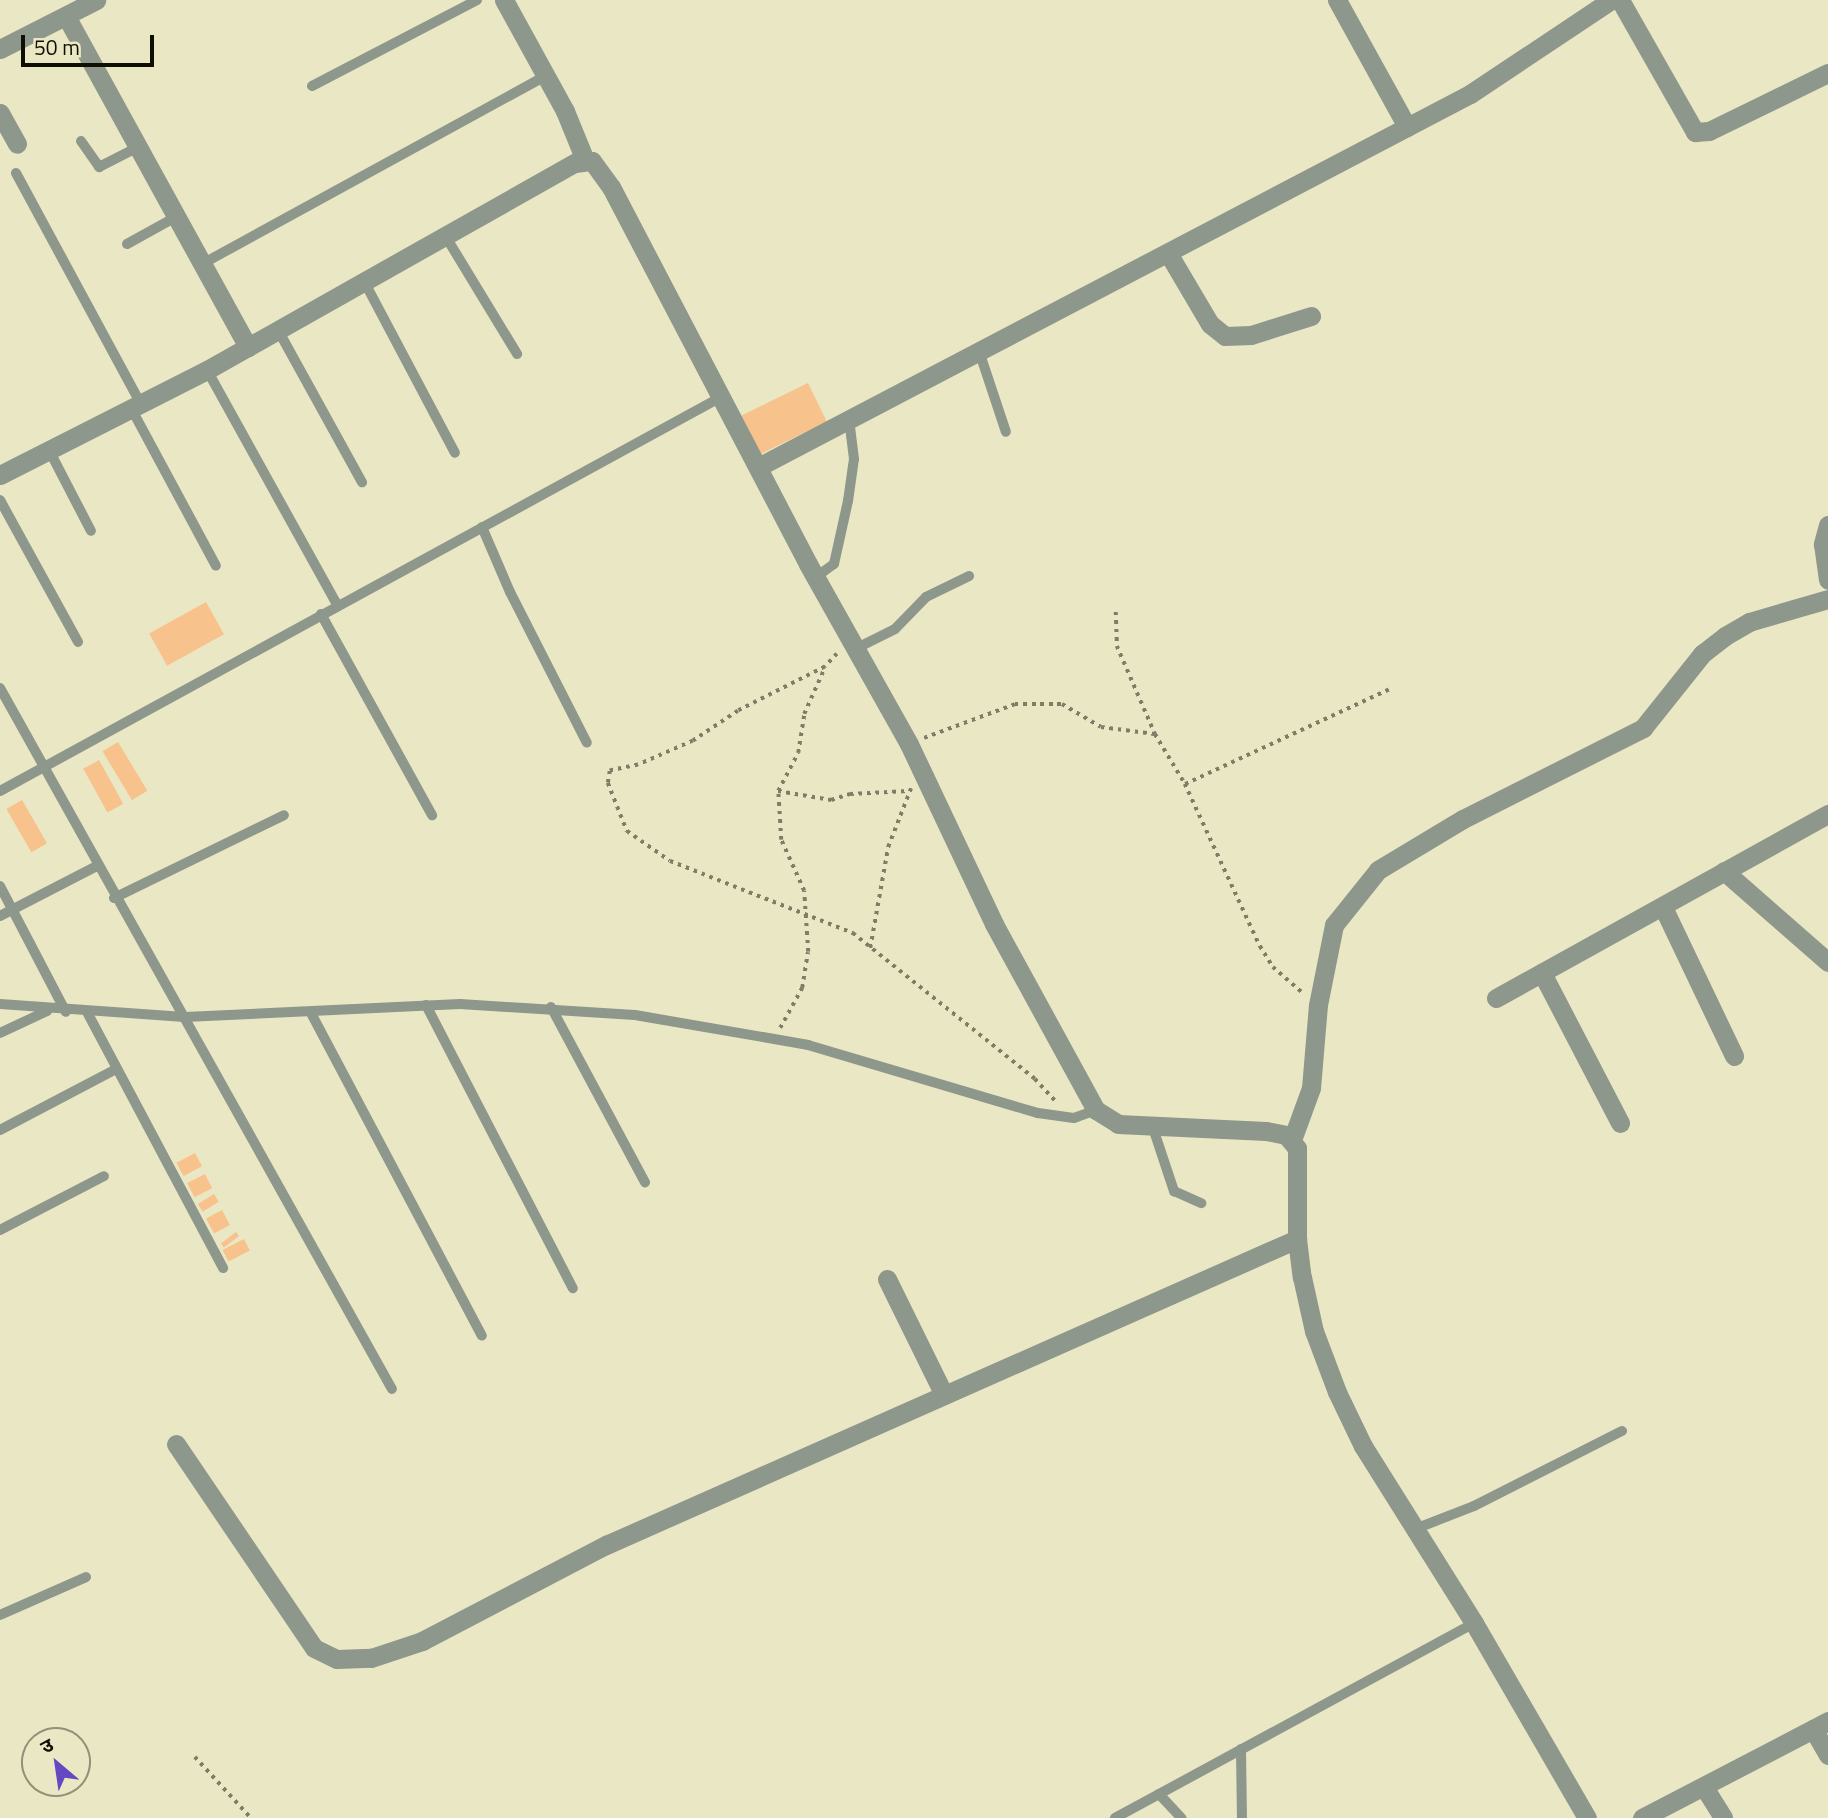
<!DOCTYPE html>
<meta charset="utf-8">
<style>
body{margin:0}
#map{position:relative;width:1828px;height:1818px;overflow:hidden;background:#eae7c4;font-family:"Titillium Web","Noto Sans Devanagari",sans-serif}
div>[style]{position:absolute}
[style*='--x']{left:calc(var(--x)*1px);top:calc(var(--y)*1px);width:calc(var(--w)*1px);rotate:calc(var(--a)*1deg)}
.building>*{inset:0;background:#f7c28c;transform-origin:0 0}
.path>*{height:3.5px;margin-top:-1.75px;transform-origin:0;background:repeating-linear-gradient(90deg,#7f7d66 0 3.5px,transparent 0 8.5px)}
.lane>*{height:10px;margin:-5px;padding:0 5px;transform-origin:5px;border-radius:5px;background:#8e978b}
.street>*{height:19px;margin:-9.5px;padding:0 9.5px;transform-origin:9.5px;border-radius:9.5px;background:#8e978b}
span{translate:-50% -50%;white-space:nowrap;text-align:center;line-height:1.15;-webkit-text-stroke:6px #eae7c4;paint-order:stroke}
.north{position:absolute;left:21px;top:1727px;width:70px;height:70px;box-sizing:border-box;background:#eae7c4;border:2px solid #929077;border-radius:50%;rotate:331deg;font-size:19px;font-weight:700;line-height:28px;text-align:center;color:#0f0e03}
.north::after{content:'';display:block;margin:auto;width:24px;height:32px;background:#6248c1;clip-path:polygon(50% 0,100% 100%,50% 72%,0 100%)}
.scale{position:absolute;left:21px;top:35px;width:133px;height:32px;box-sizing:border-box;border:4px solid #0f0e03;border-top:0;padding-left:9px;font-size:21px;line-height:24px;white-space:nowrap;color:#0f0e03;-webkit-text-stroke:5px #eae7c4;paint-order:stroke}
</style>
<div id="map">
<div class="building">
<i style="left:808px;top:383px;width:43px;height:74px;rotate:64deg"></i>
<i style="left:206px;top:602px;width:37px;height:65px;rotate:61deg"></i>
<i style="left:118px;top:742px;width:57px;height:18px;rotate:59deg"></i>
<i style="left:99px;top:760px;width:50px;height:18px;rotate:61deg"></i>
<i style="left:22px;top:800px;width:50px;height:18px;rotate:60deg"></i>
<i style="left:195px;top:1153px;width:15px;height:21px;rotate:62deg"></i>
<i style="left:205px;top:1174px;width:16px;height:20px;rotate:63deg"></i>
<i style="left:214px;top:1194px;width:9px;height:19px;rotate:58deg"></i>
<i style="left:222px;top:1210px;width:17px;height:18px;rotate:62deg"></i>
<i style="left:236px;top:1232px;width:5px;height:19px;rotate:53deg"></i>
<i style="left:244px;top:1239px;width:13px;height:24px;rotate:63deg"></i>
</div>
<div class="path">
<i style="--x:1116;--y:612;--w:34;--a:88"></i>
<i style="--x:1117;--y:646;--w:96;--a:66.6"></i>
<i style="--x:1155;--y:734;--w:58;--a:59"></i>
<i style="--x:1185;--y:784;--w:179;--a:65.2"></i>
<i style="--x:1260;--y:946;--w:25;--a:58"></i>
<i style="--x:1273;--y:967;--w:40;--a:41"></i>
<i style="--x:837;--y:654;--w:18;--a:133"></i>
<i style="--x:825;--y:667;--w:97;--a:153.2"></i>
<i style="--x:738;--y:711;--w:54;--a:146.3"></i>
<i style="--x:693;--y:741;--w:60;--a:156.4"></i>
<i style="--x:638;--y:765;--w:29;--a:168"></i>
<i style="--x:610;--y:771;--w:12;--a:99"></i>
<i style="--x:608;--y:783;--w:52;--a:68.4"></i>
<i style="--x:627;--y:831;--w:52;--a:34.9"></i>
<i style="--x:670;--y:861;--w:197;--a:21.5"></i>
<i style="--x:853;--y:933;--w:233;--a:38.7"></i>
<i style="--x:1035;--y:1079;--w:33;--a:47"></i>
<i style="--x:924;--y:738;--w:97;--a:-20.5"></i>
<i style="--x:1015;--y:704;--w:47;--a:0"></i>
<i style="--x:1062;--y:704;--w:45;--a:30.5"></i>
<i style="--x:1101;--y:727;--w:54;--a:7.4"></i>
<i style="--x:1185;--y:784;--w:226;--a:-24.9"></i>
<i style="--x:778;--y:791;--w:54;--a:9.6"></i>
<i style="--x:831;--y:800;--w:20;--a:-18"></i>
<i style="--x:850;--y:794;--w:58;--a:-3"></i>
<i style="--x:870;--y:948;--w:103;--a:-79.9"></i>
<i style="--x:888;--y:847;--w:63;--a:-68.7"></i>
<i style="--x:780;--y:1028;--w:46;--a:-61.2"></i>
<i style="--x:802;--y:988;--w:36;--a:-81"></i>
<i style="--x:808;--y:952;--w:61;--a:-93.8"></i>
<i style="--x:804;--y:891;--w:56;--a:-114.3"></i>
<i style="--x:781;--y:840;--w:49;--a:-93.5"></i>
<i style="--x:778;--y:791;--w:43;--a:-62.2"></i>
<i style="--x:798;--y:753;--w:39;--a:-81"></i>
<i style="--x:804;--y:714;--w:51;--a:-65.9"></i>
<i style="--x:195;--y:1757;--w:83;--a:47.4"></i>
</div>
<div class="lane">
<i style="--x:312;--y:86;--w:186;--a:-27.5"></i>
<i style="--x:81;--y:141;--w:32;--a:55"></i>
<i style="--x:99;--y:167;--w:44;--a:-27.1"></i>
<i style="--x:16;--y:173;--w:263;--a:61.6"></i>
<i style="--x:446;--y:237;--w:137;--a:58.7"></i>
<i style="--x:127;--y:244;--w:56;--a:-28.9"></i>
<i style="--x:202;--y:264;--w:392;--a:-28.7"></i>
<i style="--x:365;--y:283;--w:192;--a:62.1"></i>
<i style="--x:278;--y:330;--w:174;--a:61.1"></i>
<i style="--x:979;--y:351;--w:85;--a:71.6"></i>
<i style="--x:207;--y:370;--w:270;--a:61"></i>
<i style="--x:131;--y:408;--w:179;--a:61.7"></i>
<i style="--x:49;--y:450;--w:91;--a:62.6"></i>
<i style="--x:0;--y:500;--w:162;--a:61.2"></i>
<i style="--x:482;--y:527;--w:71;--a:66.7"></i>
<i style="--x:510;--y:592;--w:169;--a:63"></i>
<i style="--x:816;--y:577;--w:22;--a:-36"></i>
<i style="--x:834;--y:564;--w:65;--a:-77.5"></i>
<i style="--x:848;--y:501;--w:42;--a:-81.9"></i>
<i style="--x:854;--y:459;--w:40;--a:-97.1"></i>
<i style="--x:321;--y:614;--w:230;--a:61.1"></i>
<i style="--x:857;--y:648;--w:42;--a:-26.6"></i>
<i style="--x:895;--y:629;--w:45;--a:-45.9"></i>
<i style="--x:926;--y:597;--w:48;--a:-26"></i>
<i style="--x:0;--y:688;--w:803;--a:60.79"></i>
<i style="--x:0;--y:791;--w:822;--a:-28.65"></i>
<i style="--x:0;--y:886;--w:142;--a:62.4"></i>
<i style="--x:114;--y:898;--w:189;--a:-26"></i>
<i style="--x:0;--y:916;--w:109;--a:-27.3"></i>
<i style="--x:0;--y:1004;--w:185;--a:4"></i>
<i style="--x:185;--y:1017;--w:275;--a:-2.7"></i>
<i style="--x:460;--y:1004;--w:175;--a:3.6"></i>
<i style="--x:635;--y:1015;--w:176;--a:9.8"></i>
<i style="--x:808;--y:1045;--w:240;--a:16.5"></i>
<i style="--x:1038;--y:1113;--w:36;--a:8"></i>
<i style="--x:1074;--y:1118;--w:23;--a:-20"></i>
<i style="--x:426;--y:1005;--w:319;--a:62.6"></i>
<i style="--x:551;--y:1007;--w:199;--a:61.8"></i>
<i style="--x:87;--y:1012;--w:290;--a:62"></i>
<i style="--x:311;--y:1013;--w:365;--a:62.1"></i>
<i style="--x:0;--y:1033;--w:52;--a:-25.1"></i>
<i style="--x:1152;--y:1125;--w:70;--a:71.6"></i>
<i style="--x:1174;--y:1191;--w:30;--a:24"></i>
<i style="--x:0;--y:1130;--w:131;--a:-27.7"></i>
<i style="--x:0;--y:1230;--w:117;--a:-27.4"></i>
<i style="--x:1415;--y:1529;--w:63;--a:-21.3"></i>
<i style="--x:1474;--y:1506;--w:166;--a:-26.9"></i>
<i style="--x:0;--y:1615;--w:94;--a:-23.8"></i>
<i style="--x:1241;--y:1749;--w:69;--a:89.2"></i>
<i style="--x:1159;--y:1794;--w:33;--a:47"></i>
<i style="--x:1115;--y:1818;--w:409;--a:-28.5"></i>
</div>
<div class="street">
<i style="--x:504;--y:0;--w:127;--a:61.2"></i>
<i style="--x:565;--y:111;--w:53;--a:67.8"></i>
<i style="--x:1337;--y:0;--w:145;--a:61.1"></i>
<i style="--x:1620;--y:0;--w:152;--a:60.4"></i>
<i style="--x:1695;--y:132;--w:14;--a:-4"></i>
<i style="--x:1709;--y:131;--w:132;--a:-26"></i>
<i style="--x:66;--y:16;--w:378;--a:61.2"></i>
<i style="--x:0;--y:49;--w:108;--a:-27"></i>
<i style="--x:0;--y:113;--w:35;--a:61"></i>
<i style="--x:1168;--y:253;--w:82;--a:59.4"></i>
<i style="--x:1210;--y:324;--w:19;--a:39"></i>
<i style="--x:1225;--y:336;--w:26;--a:-2"></i>
<i style="--x:1251;--y:335;--w:63;--a:-17.6"></i>
<i style="--x:758;--y:467;--w:804;--a:-27.65"></i>
<i style="--x:1470;--y:94;--w:169;--a:-33.7"></i>
<i style="--x:0;--y:475;--w:232;--a:-26.9"></i>
<i style="--x:207;--y:370;--w:422;--a:-29.4"></i>
<i style="--x:575;--y:163;--w:17;--a:-7"></i>
<i style="--x:592;--y:161;--w:32;--a:54"></i>
<i style="--x:611;--y:187;--w:425;--a:62.4"></i>
<i style="--x:808;--y:564;--w:206;--a:60.7"></i>
<i style="--x:909;--y:744;--w:199;--a:64.7"></i>
<i style="--x:994;--y:924;--w:212;--a:61.3"></i>
<i style="--x:1096;--y:1110;--w:26;--a:32"></i>
<i style="--x:1118;--y:1124;--w:148;--a:2.7"></i>
<i style="--x:1266;--y:1131;--w:20;--a:11"></i>
<i style="--x:1286;--y:1135;--w:17;--a:50"></i>
<i style="--x:1297;--y:1148;--w:91;--a:90"></i>
<i style="--x:1297;--y:1239;--w:38;--a:83"></i>
<i style="--x:1302;--y:1277;--w:55;--a:77.5"></i>
<i style="--x:1314;--y:1331;--w:65;--a:69.3"></i>
<i style="--x:1337;--y:1392;--w:60;--a:64.3"></i>
<i style="--x:1363;--y:1446;--w:209;--a:57.9"></i>
<i style="--x:1474;--y:1623;--w:225;--a:59.9"></i>
<i style="--x:1828;--y:525;--w:20;--a:105"></i>
<i style="--x:1823;--y:544;--w:36;--a:82"></i>
<i style="--x:1724;--y:871;--w:138;--a:41.2"></i>
<i style="--x:1663;--y:907;--w:165;--a:64.5"></i>
<i style="--x:1542;--y:973;--w:169;--a:62.5"></i>
<i style="--x:1496;--y:998;--w:380;--a:-29"></i>
<i style="--x:1292;--y:1140;--w:55;--a:-69.9"></i>
<i style="--x:1311;--y:1088;--w:83;--a:-85.2"></i>
<i style="--x:1318;--y:1005;--w:82;--a:-78.7"></i>
<i style="--x:1334;--y:925;--w:70;--a:-51.3"></i>
<i style="--x:1378;--y:870;--w:99;--a:-31"></i>
<i style="--x:1463;--y:819;--w:202;--a:-26.8"></i>
<i style="--x:1643;--y:728;--w:95;--a:-51.4"></i>
<i style="--x:1702;--y:654;--w:29;--a:-38"></i>
<i style="--x:1725;--y:636;--w:28;--a:-30"></i>
<i style="--x:1749;--y:622;--w:82;--a:-16.2"></i>
<i style="--x:887;--y:1279;--w:129;--a:63.8"></i>
<i style="--x:176;--y:1444;--w:246;--a:55.9"></i>
<i style="--x:314;--y:1648;--w:25;--a:26"></i>
<i style="--x:337;--y:1659;--w:34;--a:-2"></i>
<i style="--x:371;--y:1658;--w:54;--a:-18.4"></i>
<i style="--x:422;--y:1641;--w:208;--a:-27.6"></i>
<i style="--x:606;--y:1545;--w:756;--a:-23.89"></i>
<i style="--x:1813;--y:1729;--w:30;--a:60"></i>
<i style="--x:1704;--y:1787;--w:36;--a:58"></i>
<i style="--x:1642;--y:1818;--w:210;--a:-27.5"></i>
</div>
<div class="north">उ</div>
<div class="scale">50 m</div>
</div>
